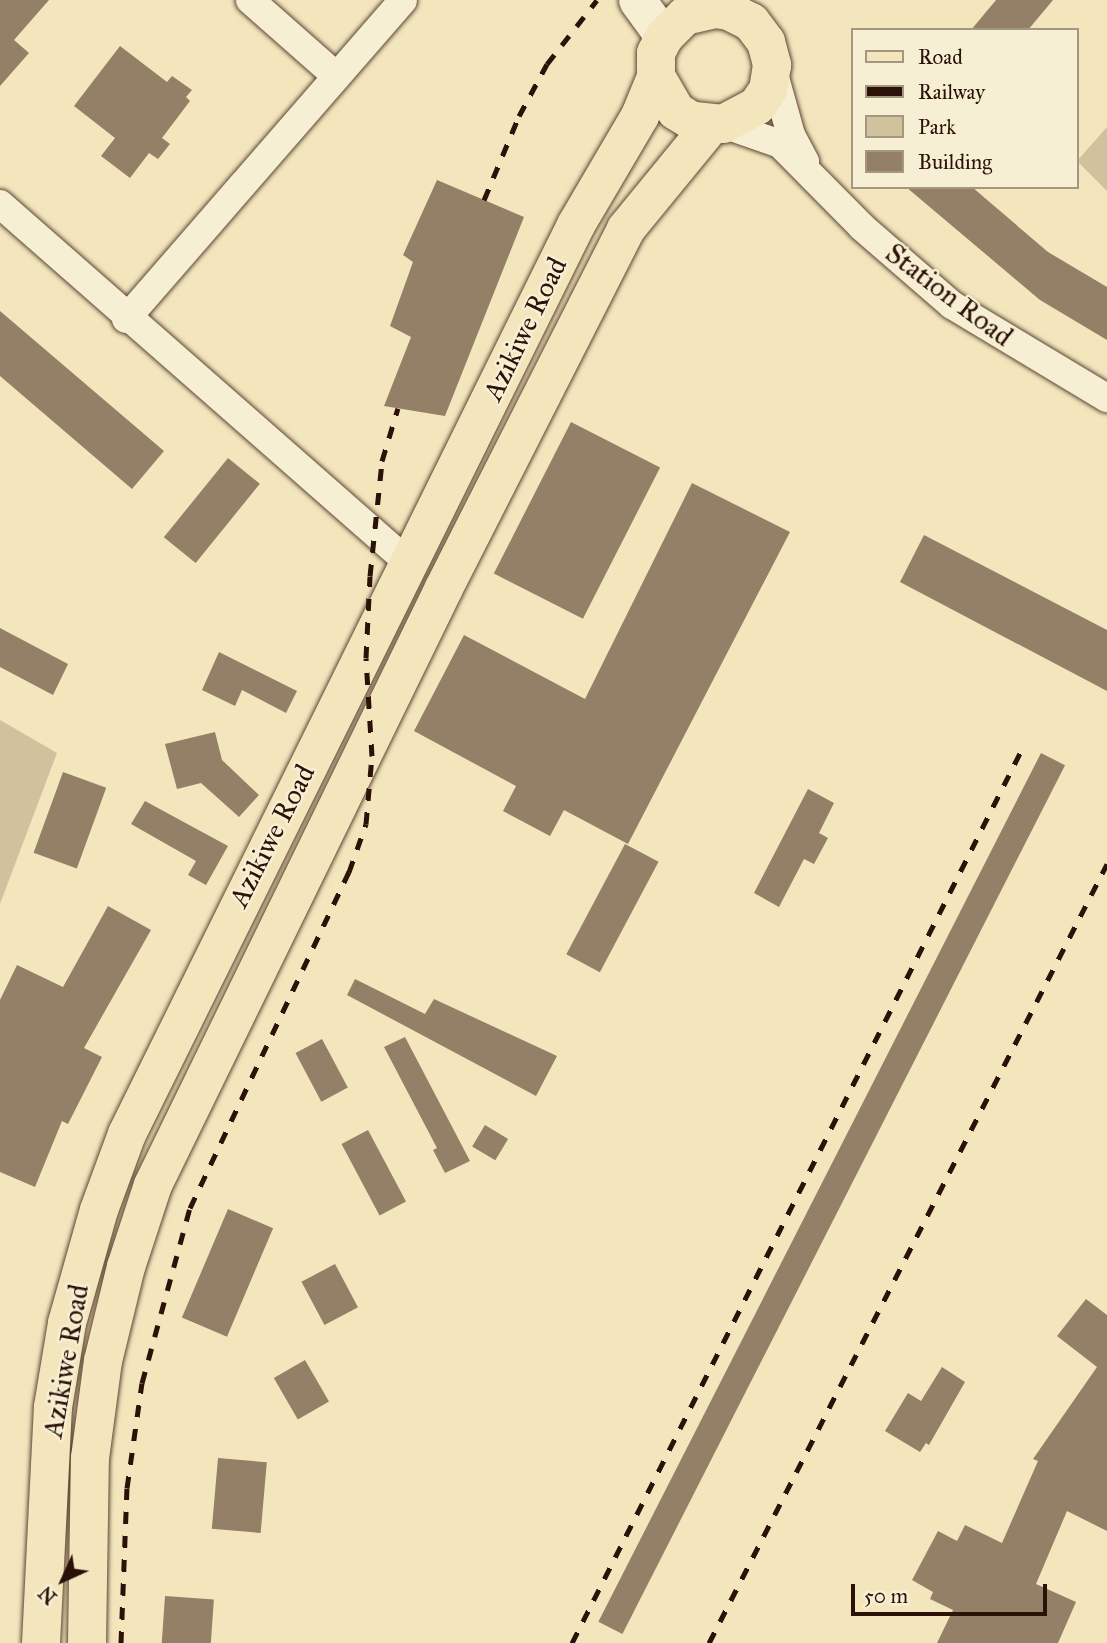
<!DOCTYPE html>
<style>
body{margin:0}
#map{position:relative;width:1107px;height:1643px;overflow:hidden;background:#f3e6bd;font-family:"IM FELL Great Primer",serif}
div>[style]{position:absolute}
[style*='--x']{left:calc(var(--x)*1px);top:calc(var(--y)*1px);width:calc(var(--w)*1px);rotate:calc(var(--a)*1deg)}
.green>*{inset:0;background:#d1c29e}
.building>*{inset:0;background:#938066;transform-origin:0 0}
.roads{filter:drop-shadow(0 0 2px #5d4634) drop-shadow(0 0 2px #5d4634)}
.minor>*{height:28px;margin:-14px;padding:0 14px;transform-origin:14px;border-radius:14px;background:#f7efd4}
.tertiary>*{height:37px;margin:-18.5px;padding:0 18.5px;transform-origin:18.5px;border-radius:18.5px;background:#f7efd4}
.primary>*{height:38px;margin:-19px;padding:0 19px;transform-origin:19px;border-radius:19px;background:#f3e6bd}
.rail>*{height:5px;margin-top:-2.5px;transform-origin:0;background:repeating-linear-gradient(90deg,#2b1107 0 12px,transparent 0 24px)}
span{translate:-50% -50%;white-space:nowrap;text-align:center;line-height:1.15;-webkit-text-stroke:5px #f7efd4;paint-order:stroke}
.street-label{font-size:28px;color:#2b1107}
.legend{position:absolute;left:851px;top:28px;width:228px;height:161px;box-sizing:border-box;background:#f7efd4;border:2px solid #a59682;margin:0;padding:9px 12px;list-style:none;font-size:21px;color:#2b1107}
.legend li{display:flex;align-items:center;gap:14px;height:35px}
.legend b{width:35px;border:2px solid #a59682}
.north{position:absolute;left:28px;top:1545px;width:70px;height:70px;-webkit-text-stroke:5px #f7efd4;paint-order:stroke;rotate:225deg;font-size:19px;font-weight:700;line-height:28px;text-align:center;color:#2b1107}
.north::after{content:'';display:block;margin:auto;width:24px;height:32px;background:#2b1107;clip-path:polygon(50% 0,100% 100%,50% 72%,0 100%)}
.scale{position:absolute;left:851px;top:1584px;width:196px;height:32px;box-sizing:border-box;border:4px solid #2b1107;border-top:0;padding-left:9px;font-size:21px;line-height:24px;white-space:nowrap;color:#2b1107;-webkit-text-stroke:5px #f7efd4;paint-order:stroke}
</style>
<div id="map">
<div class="green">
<i style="clip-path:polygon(1107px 127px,1107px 191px,1077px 161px)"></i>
<i style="clip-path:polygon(0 720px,57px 753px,0 904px)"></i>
</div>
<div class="building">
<i style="clip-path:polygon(0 0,49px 0,14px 40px,29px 53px,0 86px)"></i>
<i style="clip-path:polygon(996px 0,1053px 0,1028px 30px,971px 30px)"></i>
<i style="clip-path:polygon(120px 46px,167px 82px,172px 76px,192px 90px,186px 97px,190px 101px,162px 138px,170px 144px,158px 159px,149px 153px,130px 178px,101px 156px,115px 138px,74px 106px)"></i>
<i style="clip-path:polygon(437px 180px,524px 217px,445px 416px,384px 406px,411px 337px,390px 326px,413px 262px,403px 255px)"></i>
<i style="clip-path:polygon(906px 187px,972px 187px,1048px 252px,1107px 287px,1107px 340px,1040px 300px)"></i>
<i style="clip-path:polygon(0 311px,164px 451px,132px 489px,0 376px)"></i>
<i style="left:571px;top:422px;width:100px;height:170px;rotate:27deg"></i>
<i style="left:228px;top:458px;width:41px;height:102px;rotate:39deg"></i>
<i style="clip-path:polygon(692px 483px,790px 532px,628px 844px,564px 810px,550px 836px,503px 811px,516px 786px,414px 731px,464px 635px,585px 699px)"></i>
<i style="clip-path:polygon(924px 535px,1107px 630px,1107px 691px,900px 582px)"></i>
<i style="clip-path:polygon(0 628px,68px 664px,53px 695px,0 667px)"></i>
<i style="clip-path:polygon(219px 652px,297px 691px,286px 713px,242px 690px,235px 706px,202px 690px)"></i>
<i style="clip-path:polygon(215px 732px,222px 760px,259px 795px,239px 817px,201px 783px,177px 789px,165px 744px)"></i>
<i style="left:1041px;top:753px;width:27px;height:975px;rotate:27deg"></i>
<i style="left:63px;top:772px;width:46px;height:86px;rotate:20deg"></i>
<i style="clip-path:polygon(808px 789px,834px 803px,819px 833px,828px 838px,814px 864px,804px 859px,779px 907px,754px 893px)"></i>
<i style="clip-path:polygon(145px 801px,228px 846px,206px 885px,188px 875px,196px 861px,131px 824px)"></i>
<i style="left:625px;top:844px;width:38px;height:125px;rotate:28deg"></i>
<i style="clip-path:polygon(108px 906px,151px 930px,84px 1048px,102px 1057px,68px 1124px,62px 1121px,35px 1187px,0 1172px,0 1000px,17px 965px,63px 987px)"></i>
<i style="clip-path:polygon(355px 979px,425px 1014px,434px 999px,557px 1056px,536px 1096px,347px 995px)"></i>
<i style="clip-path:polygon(405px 1037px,470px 1161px,445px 1173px,433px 1150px,437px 1148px,384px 1047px)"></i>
<i style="left:322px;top:1039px;width:55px;height:30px;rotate:62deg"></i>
<i style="left:485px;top:1125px;width:27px;height:25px;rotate:31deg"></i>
<i style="left:368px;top:1130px;width:81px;height:30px;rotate:62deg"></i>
<i style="left:228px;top:1209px;width:49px;height:118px;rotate:23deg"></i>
<i style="left:335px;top:1264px;width:49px;height:38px;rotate:62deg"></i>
<i style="clip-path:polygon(1086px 1299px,1107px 1315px,1107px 1531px,1067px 1511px,1036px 1584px,1076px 1602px,1058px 1643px,937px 1643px,953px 1610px,930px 1599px,933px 1592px,912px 1580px,938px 1531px,957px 1541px,965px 1525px,1002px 1543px,1038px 1461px,1033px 1459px,1097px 1367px,1057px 1336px)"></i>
<i style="left:305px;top:1360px;width:48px;height:36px;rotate:60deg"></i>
<i style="clip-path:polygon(942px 1367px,965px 1382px,929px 1445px,926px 1443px,920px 1452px,885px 1431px,908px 1393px,921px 1401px)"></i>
<i style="left:218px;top:1458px;width:49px;height:71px;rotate:5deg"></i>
<i style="left:165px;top:1596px;width:49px;height:47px;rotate:4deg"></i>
</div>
<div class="roads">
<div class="minor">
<i style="--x:250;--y:0;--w:113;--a:41.4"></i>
<i style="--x:772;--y:67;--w:71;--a:74.4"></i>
<i style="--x:791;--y:135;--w:30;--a:62"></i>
<i style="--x:723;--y:124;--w:60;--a:19.3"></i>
<i style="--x:780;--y:144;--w:117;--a:45.3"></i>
<i style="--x:862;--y:227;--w:119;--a:40.9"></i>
<i style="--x:952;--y:305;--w:181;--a:31"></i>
<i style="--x:0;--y:204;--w:544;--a:41.28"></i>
<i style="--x:126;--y:319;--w:422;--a:-49"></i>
</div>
<div class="tertiary">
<i style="--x:637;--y:0;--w:46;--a:53.9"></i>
</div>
<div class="primary">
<i style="--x:41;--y:1643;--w:236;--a:-87.1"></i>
<i style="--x:53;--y:1407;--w:85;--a:-80.5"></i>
<i style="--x:67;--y:1323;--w:117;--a:-74.2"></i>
<i style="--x:99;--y:1210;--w:81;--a:-69.8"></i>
<i style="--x:127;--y:1134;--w:1014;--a:-63.71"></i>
<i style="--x:576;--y:225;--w:126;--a:-59.6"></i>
<i style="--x:640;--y:116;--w:42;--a:-67.7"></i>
<i style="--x:656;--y:77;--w:24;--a:-90"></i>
<i style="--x:656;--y:53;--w:18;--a:-63"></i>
<i style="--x:664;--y:37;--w:30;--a:-45"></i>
<i style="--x:685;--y:16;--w:31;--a:-13"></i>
<i style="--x:715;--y:9;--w:14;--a:8"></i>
<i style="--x:729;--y:11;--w:25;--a:27"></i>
<i style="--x:751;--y:22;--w:25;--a:53"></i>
<i style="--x:766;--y:42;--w:24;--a:75"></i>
<i style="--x:772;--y:65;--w:25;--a:99"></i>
<i style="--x:768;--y:90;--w:19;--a:125"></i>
<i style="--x:757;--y:106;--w:38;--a:152"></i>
<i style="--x:723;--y:124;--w:31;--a:-174"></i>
<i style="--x:692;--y:121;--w:19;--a:-148"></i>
<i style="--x:676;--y:111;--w:39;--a:-120"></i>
<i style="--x:87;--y:1643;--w:185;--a:-89.1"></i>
<i style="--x:90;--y:1458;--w:98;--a:-82.4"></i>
<i style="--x:103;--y:1361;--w:97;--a:-76.3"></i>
<i style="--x:126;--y:1267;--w:86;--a:-71.8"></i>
<i style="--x:153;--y:1185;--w:664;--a:-64.01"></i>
<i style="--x:444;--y:588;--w:402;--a:-63.1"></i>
<i style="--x:626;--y:229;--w:134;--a:-50.7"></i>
</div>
</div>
<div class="rail">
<i style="--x:484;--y:200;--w:91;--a:-67.4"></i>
<i style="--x:519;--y:116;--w:59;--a:-61.7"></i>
<i style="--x:547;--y:64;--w:81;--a:-52"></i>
<i style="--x:121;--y:1643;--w:155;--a:-87.8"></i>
<i style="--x:127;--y:1488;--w:106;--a:-81.9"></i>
<i style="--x:142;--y:1383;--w:181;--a:-74.7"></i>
<i style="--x:190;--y:1208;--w:372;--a:-64.7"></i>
<i style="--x:349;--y:872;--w:51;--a:-70.5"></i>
<i style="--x:366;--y:824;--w:68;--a:-85"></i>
<i style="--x:372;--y:756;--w:98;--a:-93.5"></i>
<i style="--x:366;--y:658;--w:82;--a:-87.2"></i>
<i style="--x:370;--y:576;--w:116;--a:-84"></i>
<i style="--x:382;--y:461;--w:55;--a:-73.2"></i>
<i style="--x:572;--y:1643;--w:1005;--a:-63.28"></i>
<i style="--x:709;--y:1643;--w:875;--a:-62.94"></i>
</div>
<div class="street-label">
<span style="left:949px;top:295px;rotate:37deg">Station Road</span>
<span style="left:525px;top:329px;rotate:-64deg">Azikiwe Road</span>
<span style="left:272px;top:836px;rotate:-63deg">Azikiwe Road</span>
<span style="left:66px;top:1361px;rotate:-80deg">Azikiwe Road</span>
</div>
<ul class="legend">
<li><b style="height:9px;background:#f3e6bd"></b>Road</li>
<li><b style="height:9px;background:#2b1107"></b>Railway</li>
<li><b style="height:19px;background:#d1c29e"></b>Park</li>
<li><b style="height:19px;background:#938066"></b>Building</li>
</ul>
<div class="north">N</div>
<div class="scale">50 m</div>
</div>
